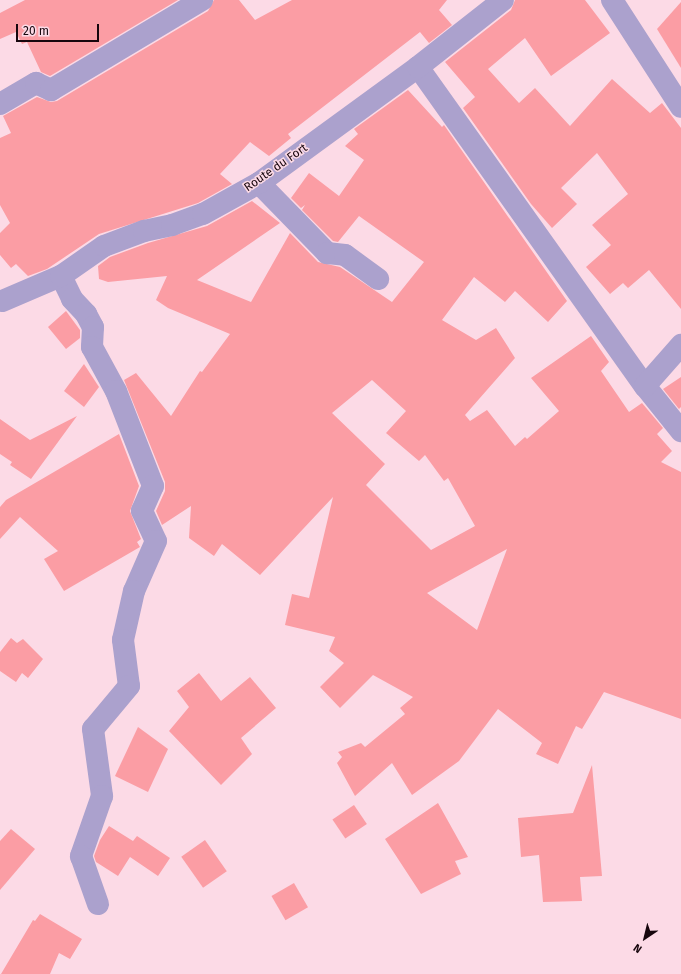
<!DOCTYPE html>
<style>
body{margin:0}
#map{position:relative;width:681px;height:974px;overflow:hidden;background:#fcdae6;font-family:"Fira Sans",sans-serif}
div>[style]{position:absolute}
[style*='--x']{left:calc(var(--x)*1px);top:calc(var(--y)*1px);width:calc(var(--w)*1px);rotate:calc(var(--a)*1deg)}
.building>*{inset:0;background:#fb9da4;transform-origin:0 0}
.minor>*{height:22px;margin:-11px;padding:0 11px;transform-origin:11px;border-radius:11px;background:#aba1cd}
span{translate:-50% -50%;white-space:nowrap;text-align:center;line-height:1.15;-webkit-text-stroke:3px #fcdae6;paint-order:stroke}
.street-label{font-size:12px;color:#17060d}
.north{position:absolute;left:625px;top:918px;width:40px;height:40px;-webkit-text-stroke:3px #fcdae6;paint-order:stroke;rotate:215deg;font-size:11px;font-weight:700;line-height:16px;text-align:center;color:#17060d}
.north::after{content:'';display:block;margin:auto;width:14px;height:18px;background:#17060d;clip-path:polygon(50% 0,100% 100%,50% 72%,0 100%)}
.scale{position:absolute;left:16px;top:24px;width:83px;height:18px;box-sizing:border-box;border:2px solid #17060d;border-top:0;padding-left:5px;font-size:12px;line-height:14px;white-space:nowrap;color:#17060d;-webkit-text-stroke:3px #fcdae6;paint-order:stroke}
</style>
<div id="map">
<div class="building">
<i style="clip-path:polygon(25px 0,178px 0,50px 76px,41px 72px,27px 42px,22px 44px,16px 32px,0 39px,0 13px)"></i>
<i style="clip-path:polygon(214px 0,239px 0,255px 20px,292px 0,447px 0,439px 10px,452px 25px,429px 43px,420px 32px,288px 134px,291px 138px,269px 156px,250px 142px,220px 174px,232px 184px,198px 203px,99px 234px,47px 269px,28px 276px,16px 264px,11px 268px,0 255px,0 233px,10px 223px,0 205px,0 138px,11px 133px,3px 116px,37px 97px,51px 102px,57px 101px,208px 11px)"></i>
<i style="clip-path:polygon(515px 0,585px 0,610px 33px,551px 76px,525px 38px,488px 69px,519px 103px,535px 88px,570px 126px,612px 79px,650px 113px,662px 103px,681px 128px,681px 309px,649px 270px,628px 288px,623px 283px,610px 294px,586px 267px,611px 245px,592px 225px,628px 194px,597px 153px,561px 188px,577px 204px,552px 228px,531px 204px,463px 108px,475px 97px,445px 62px,511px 10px)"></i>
<i style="clip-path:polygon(681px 2px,681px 68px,657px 29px)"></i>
<i style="clip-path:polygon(evenodd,408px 90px,442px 127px,444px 125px,567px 301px,548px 322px,515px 291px,505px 302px,474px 277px,442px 320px,476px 340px,496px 328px,515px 358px,465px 415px,470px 421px,487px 410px,515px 446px,525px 437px,527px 439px,559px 411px,531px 378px,591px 336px,609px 362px,601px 371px,629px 412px,642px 403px,663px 428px,657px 434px,672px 451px,661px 462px,681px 472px,681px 719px,604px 692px,582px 729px,576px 726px,558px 764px,536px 754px,542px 743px,498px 709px,459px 761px,412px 795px,392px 763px,355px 796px,337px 763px,342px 757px,338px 752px,361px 743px,365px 747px,405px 714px,400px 708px,413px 697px,373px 675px,340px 708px,320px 687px,344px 663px,329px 651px,335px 637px,285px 625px,292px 594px,309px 598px,333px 497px,260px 575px,222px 544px,214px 556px,189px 538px,191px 506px,162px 525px,156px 511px,165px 491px,165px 482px,124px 380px,136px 373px,171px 416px,200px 371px,202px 372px,230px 334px,168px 308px,156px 300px,167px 276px,108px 282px,99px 279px,98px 266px,110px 257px,148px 243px,207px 226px,252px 201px,280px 223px,197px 280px,251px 302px,290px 233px,318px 262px,340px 267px,392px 302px,424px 262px,359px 216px,338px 242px,333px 241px,302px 210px,305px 205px,301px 208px,291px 198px,309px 173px,339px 196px,364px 160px,345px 146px,358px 134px,354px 129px,408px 90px,372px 380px,406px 411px,386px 433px,419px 461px,425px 455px,444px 481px,448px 478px,475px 526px,431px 550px,366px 485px,385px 464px,332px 413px,372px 380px,408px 90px,507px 549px,477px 630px,427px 593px,507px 549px)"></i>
<i style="clip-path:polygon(66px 311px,80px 330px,80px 338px,66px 349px,48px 327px)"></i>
<i style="clip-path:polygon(84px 364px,99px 387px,84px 407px,64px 391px)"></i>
<i style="clip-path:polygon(681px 377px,681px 407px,679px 409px,663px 389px)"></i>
<i style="clip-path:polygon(77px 416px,31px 479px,10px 465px,12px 462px,0 454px,0 419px,30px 440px)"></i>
<i style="clip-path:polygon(119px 434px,139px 486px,130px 511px,141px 539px,137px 542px,140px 547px,64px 591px,44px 559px,58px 551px,20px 517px,0 539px,0 507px,6px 500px)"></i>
<i style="clip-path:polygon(11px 638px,17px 643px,23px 639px,43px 659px,28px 678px,22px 673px,16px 682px,0 671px,0 652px)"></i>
<i style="clip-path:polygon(199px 673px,221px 701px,250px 677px,276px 708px,241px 738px,252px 754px,221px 785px,169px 731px,189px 707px,177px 691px)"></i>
<i style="clip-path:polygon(138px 727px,168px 749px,148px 792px,115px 776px)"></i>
<i style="clip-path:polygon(592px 765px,602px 876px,580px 877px,582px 901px,543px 902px,539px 855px,521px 857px,518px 818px,573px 813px)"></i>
<i style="clip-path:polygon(438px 803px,468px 857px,455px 861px,461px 874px,421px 894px,385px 839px)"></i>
<i style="left:354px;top:805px;width:23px;height:26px;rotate:56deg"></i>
<i style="clip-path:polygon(109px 826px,133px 841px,137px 836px,170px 858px,158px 876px,130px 857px,118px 876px,96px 862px,94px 856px,100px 840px)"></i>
<i style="clip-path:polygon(11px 829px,35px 849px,0 890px,0 841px)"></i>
<i style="left:205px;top:840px;width:38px;height:29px;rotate:55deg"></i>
<i style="left:294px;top:883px;width:28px;height:26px;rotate:60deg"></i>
<i style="clip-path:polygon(40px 914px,82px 939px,70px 959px,59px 953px,50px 974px,1px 974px,33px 920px,35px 921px)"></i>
</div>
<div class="minor">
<i style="--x:612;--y:0;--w:127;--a:57.2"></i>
<i style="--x:418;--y:67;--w:392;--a:54.6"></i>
<i style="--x:645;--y:386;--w:58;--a:51.3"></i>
<i style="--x:0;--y:104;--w:42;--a:-30.3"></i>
<i style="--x:36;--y:83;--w:17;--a:25"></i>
<i style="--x:51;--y:90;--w:176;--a:-30.8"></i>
<i style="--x:259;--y:183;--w:98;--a:45.8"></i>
<i style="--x:327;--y:253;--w:18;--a:6"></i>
<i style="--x:345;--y:255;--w:41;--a:36"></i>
<i style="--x:61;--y:276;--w:25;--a:64"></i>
<i style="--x:72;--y:299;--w:21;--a:47"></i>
<i style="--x:86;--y:314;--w:15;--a:62"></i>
<i style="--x:93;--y:327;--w:20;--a:93"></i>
<i style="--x:92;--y:347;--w:50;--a:61.4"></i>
<i style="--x:116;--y:391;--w:102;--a:68.7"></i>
<i style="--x:153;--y:486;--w:27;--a:114"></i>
<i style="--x:142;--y:511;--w:33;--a:65"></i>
<i style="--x:156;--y:541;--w:55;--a:113.7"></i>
<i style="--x:134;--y:591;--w:50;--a:102.7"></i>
<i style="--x:123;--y:640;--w:46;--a:82.6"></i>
<i style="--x:129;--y:686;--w:56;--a:129.9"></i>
<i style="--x:93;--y:729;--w:68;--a:82.3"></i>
<i style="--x:102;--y:796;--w:64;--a:109.3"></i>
<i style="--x:81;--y:856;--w:51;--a:70.5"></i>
<i style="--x:2;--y:301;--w:64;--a:-23"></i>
<i style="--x:61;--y:276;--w:52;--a:-34.9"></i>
<i style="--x:104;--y:246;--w:43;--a:-20.6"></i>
<i style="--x:144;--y:231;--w:29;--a:-12"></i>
<i style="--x:172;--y:225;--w:33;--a:-20"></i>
<i style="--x:203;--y:214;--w:64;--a:-29"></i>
<i style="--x:259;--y:183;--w:197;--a:-36.1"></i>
<i style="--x:418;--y:67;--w:108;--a:-38.2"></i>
<i style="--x:645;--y:386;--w:55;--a:-48.7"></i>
</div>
<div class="street-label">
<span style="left:276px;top:168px;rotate:-35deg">Route du Fort</span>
</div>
<div class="north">N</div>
<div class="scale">20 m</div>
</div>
